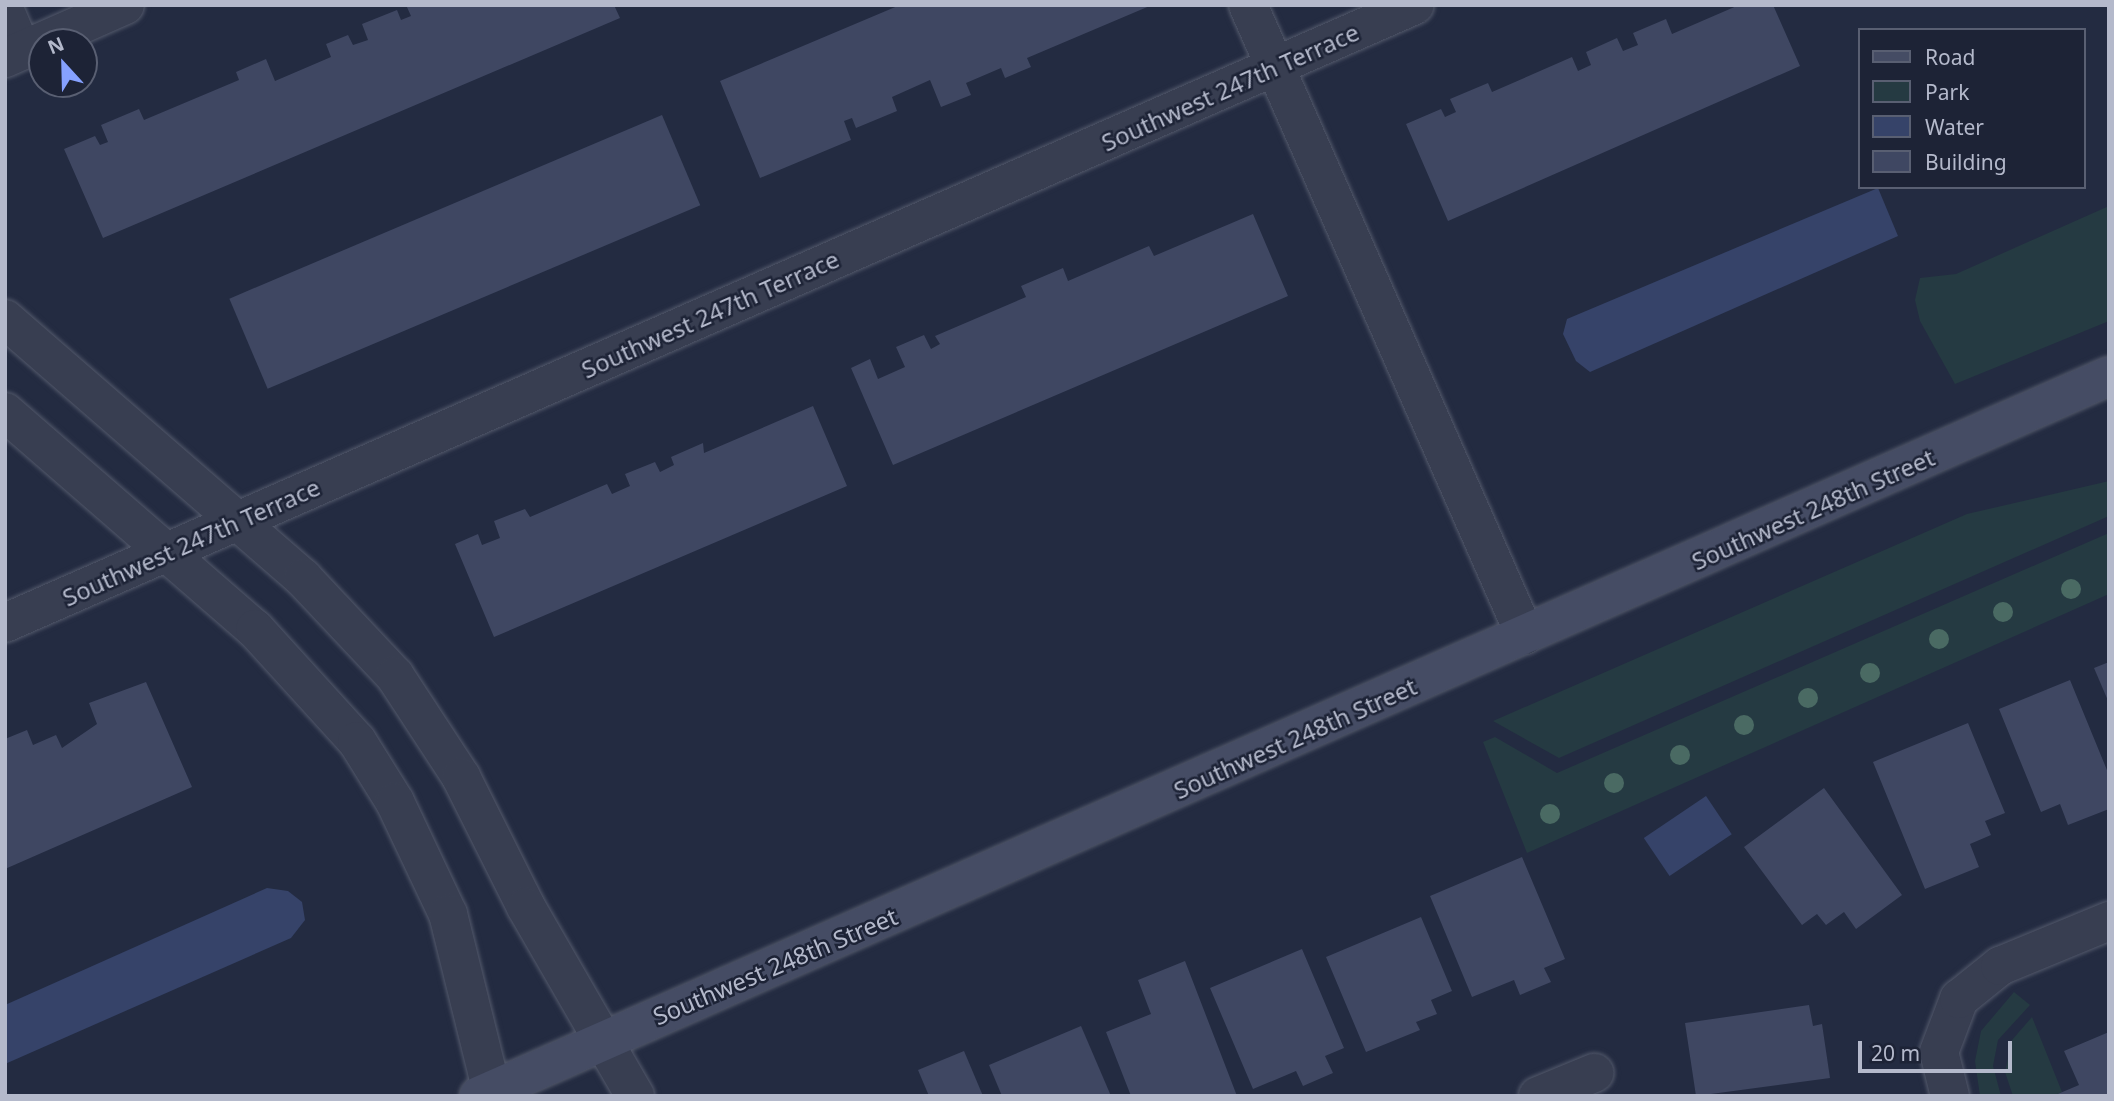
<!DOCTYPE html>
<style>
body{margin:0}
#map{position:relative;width:2114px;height:1101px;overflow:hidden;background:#232b41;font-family:"Noto Sans",sans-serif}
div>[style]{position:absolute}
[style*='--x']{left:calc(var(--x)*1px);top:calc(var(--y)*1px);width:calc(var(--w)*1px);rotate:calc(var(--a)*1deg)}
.green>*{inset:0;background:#253a42}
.water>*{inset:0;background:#364369;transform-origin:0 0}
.building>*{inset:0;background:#3f4762;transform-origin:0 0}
.roads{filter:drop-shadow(0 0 2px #53596b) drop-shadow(0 0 2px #53596b)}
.street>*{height:38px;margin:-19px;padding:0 19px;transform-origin:19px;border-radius:19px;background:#383e51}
.secondary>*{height:38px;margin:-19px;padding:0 19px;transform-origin:19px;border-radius:19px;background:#454c64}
.trees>*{width:20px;height:20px;margin:-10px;border-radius:50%;background:#4a6a63}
span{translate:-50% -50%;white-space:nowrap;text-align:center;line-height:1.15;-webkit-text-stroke:5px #1d2336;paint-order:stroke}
.street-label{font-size:24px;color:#b4b9cb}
.frame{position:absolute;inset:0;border:7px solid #b4b9cb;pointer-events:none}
.legend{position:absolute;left:1858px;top:28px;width:228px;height:161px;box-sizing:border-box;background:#1d2336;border:2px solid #595f72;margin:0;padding:9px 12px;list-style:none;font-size:21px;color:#b4b9cb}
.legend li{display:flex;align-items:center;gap:14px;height:35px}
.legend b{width:35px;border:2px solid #595f72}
.north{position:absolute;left:28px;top:28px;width:70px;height:70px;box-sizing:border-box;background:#1d2336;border:2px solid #595f72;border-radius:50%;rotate:338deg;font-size:19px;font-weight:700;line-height:28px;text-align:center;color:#b4b9cb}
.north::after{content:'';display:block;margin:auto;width:24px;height:32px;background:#86a1ff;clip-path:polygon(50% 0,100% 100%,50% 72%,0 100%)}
.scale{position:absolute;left:1858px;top:1041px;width:154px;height:32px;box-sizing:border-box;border:4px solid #b4b9cb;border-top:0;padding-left:9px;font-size:21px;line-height:24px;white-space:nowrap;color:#b4b9cb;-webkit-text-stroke:5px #1d2336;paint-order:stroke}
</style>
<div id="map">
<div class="green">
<i style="clip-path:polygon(2109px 206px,2109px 321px,1955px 384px,1920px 321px,1915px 300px,1920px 278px,1956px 274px)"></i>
<i style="clip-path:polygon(2109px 481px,2109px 516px,1559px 758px,1493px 721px,1967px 514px)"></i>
<i style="clip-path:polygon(2109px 533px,2109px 594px,1527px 853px,1483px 742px,1495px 737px,1557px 773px)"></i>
<i style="clip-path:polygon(2014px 992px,2030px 1005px,1998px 1040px,1993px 1066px,2001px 1096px,1980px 1096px,1975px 1061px,1981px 1031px)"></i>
<i style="clip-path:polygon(2032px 1017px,2062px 1092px,2053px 1096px,2013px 1096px,2005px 1072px,2012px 1040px)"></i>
</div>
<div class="water">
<i style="clip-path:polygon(1878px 188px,1898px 236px,1590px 372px,1576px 361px,1563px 334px,1567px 319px)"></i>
<i style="left:1706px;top:796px;width:46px;height:75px;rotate:56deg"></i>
<i style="clip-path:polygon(267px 888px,288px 891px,302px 902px,305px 920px,291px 938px,5px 1064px,5px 1005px)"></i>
</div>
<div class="building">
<i style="clip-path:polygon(406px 5px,614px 5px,620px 18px,103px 238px,64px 149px,95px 136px,100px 145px,108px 142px,101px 125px,139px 109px,144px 120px,239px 80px,236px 72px,266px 59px,275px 81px,331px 57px,326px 44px,348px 35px,353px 45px,368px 40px,362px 24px,397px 10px,401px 20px,411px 16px)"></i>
<i style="clip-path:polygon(900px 5px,1152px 5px,1027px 58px,1031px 67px,1005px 78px,1001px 68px,966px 83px,971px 95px,941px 107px,930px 80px,892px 97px,897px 111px,856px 128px,852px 118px,844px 121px,851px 140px,760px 178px,720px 81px)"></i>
<i style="clip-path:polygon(1739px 5px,1773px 5px,1800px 66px,1448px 221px,1406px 124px,1441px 109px,1445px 117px,1456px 112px,1450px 99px,1488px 83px,1492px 92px,1572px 57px,1578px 71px,1591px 65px,1586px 52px,1617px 38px,1623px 51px,1638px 45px,1633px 33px,1666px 19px,1672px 34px)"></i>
<i style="left:662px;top:115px;width:98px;height:470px;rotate:67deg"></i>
<i style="clip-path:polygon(1253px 214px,1288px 296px,893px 465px,851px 368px,870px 359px,878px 379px,905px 367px,896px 347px,924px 335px,931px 349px,940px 344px,935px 336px,1026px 297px,1021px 286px,1063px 268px,1068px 281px,1149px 246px,1154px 256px)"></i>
<i style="clip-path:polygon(813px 406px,847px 486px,494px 637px,455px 544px,478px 534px,482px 545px,500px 538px,494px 521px,525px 509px,530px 517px,607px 484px,612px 494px,630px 486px,625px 474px,655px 462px,660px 472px,674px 465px,671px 457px,703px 443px,704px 453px)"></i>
<i style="clip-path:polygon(2109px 662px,2109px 703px,2094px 668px)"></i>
<i style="clip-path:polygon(2070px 680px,2109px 775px,2109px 809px,2068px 825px,2060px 804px,2041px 812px,1999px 709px)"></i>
<i style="clip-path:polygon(146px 682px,192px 787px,5px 869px,5px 739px,27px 730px,33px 745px,56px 735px,62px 748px,97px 724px,89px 703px)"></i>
<i style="clip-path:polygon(1968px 723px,2005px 813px,1985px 821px,1991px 835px,1970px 844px,1979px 867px,1925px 889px,1873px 762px)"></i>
<i style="clip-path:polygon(1824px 788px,1902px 895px,1856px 929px,1844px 912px,1826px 925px,1817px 914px,1802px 925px,1744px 847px)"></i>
<i style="clip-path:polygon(1522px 857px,1565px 959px,1544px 968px,1551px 982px,1520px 995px,1514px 980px,1472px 997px,1430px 896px)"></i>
<i style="clip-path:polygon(1421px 917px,1452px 991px,1431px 1000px,1437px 1014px,1416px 1022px,1420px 1030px,1366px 1052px,1326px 957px)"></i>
<i style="clip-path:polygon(1302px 949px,1344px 1048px,1325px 1056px,1333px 1073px,1303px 1086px,1296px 1071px,1253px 1089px,1210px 988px)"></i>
<i style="clip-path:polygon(1185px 961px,1237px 1096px,1131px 1096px,1106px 1032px,1151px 1014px,1138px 980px)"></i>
<i style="clip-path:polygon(1809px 1005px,1813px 1026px,1822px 1024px,1830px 1078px,1696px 1096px,1685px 1023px)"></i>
<i style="clip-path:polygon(1081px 1026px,1111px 1096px,1002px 1096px,989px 1065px)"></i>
<i style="clip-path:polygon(2109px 1032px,2109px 1096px,2053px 1096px,2079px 1085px,2064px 1051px)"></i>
<i style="clip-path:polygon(964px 1051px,983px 1096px,929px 1096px,918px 1070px)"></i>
</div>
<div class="roads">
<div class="street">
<i style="--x:1248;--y:5;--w:688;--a:66.27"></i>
<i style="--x:5;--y:11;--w:43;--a:67"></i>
<i style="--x:5;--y:58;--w:131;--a:-23.8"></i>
<i style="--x:5;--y:319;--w:395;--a:41"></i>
<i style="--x:303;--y:578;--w:134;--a:46.8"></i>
<i style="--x:395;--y:676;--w:121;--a:56.8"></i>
<i style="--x:461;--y:777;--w:145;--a:63.4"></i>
<i style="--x:526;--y:907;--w:218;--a:60"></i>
<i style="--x:5;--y:412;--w:331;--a:41"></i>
<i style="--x:255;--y:629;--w:151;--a:47.7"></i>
<i style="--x:357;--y:741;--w:72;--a:58.1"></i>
<i style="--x:395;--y:802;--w:124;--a:64.7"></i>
<i style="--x:448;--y:914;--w:187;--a:76.1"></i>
<i style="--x:5;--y:623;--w:1539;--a:-23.67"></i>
<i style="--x:1538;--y:1096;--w:61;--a:-22.3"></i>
<i style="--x:1950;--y:1096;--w:45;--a:-104"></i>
<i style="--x:1939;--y:1052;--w:57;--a:-69.3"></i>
<i style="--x:1959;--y:999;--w:53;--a:-38.8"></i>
<i style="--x:2000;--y:966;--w:118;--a:-22.4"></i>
</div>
<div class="secondary">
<i style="--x:479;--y:1096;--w:1782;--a:-23.83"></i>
</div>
</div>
<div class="trees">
<i style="left:2071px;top:589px"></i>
<i style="left:2003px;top:612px"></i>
<i style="left:1939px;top:639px"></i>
<i style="left:1870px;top:673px"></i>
<i style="left:1808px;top:698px"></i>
<i style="left:1744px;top:725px"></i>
<i style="left:1680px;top:755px"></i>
<i style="left:1614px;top:783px"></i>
<i style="left:1550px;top:814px"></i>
</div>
<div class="street-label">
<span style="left:1230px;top:87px;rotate:-24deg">Southwest 247th Terrace</span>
<span style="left:710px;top:314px;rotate:-24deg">Southwest 247th Terrace</span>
<span style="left:1813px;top:509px;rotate:-24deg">Southwest 248th Street</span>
<span style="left:191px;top:542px;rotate:-24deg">Southwest 247th Terrace</span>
<span style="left:1295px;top:738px;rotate:-24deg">Southwest 248th Street</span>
<span style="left:775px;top:966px;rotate:-23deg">Southwest 248th Street</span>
</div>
<div class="frame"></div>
<ul class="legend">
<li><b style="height:9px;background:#454c64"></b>Road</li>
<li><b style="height:19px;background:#253a42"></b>Park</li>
<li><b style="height:19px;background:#364369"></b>Water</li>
<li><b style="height:19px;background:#3f4762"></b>Building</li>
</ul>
<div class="north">N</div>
<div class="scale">20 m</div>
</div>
